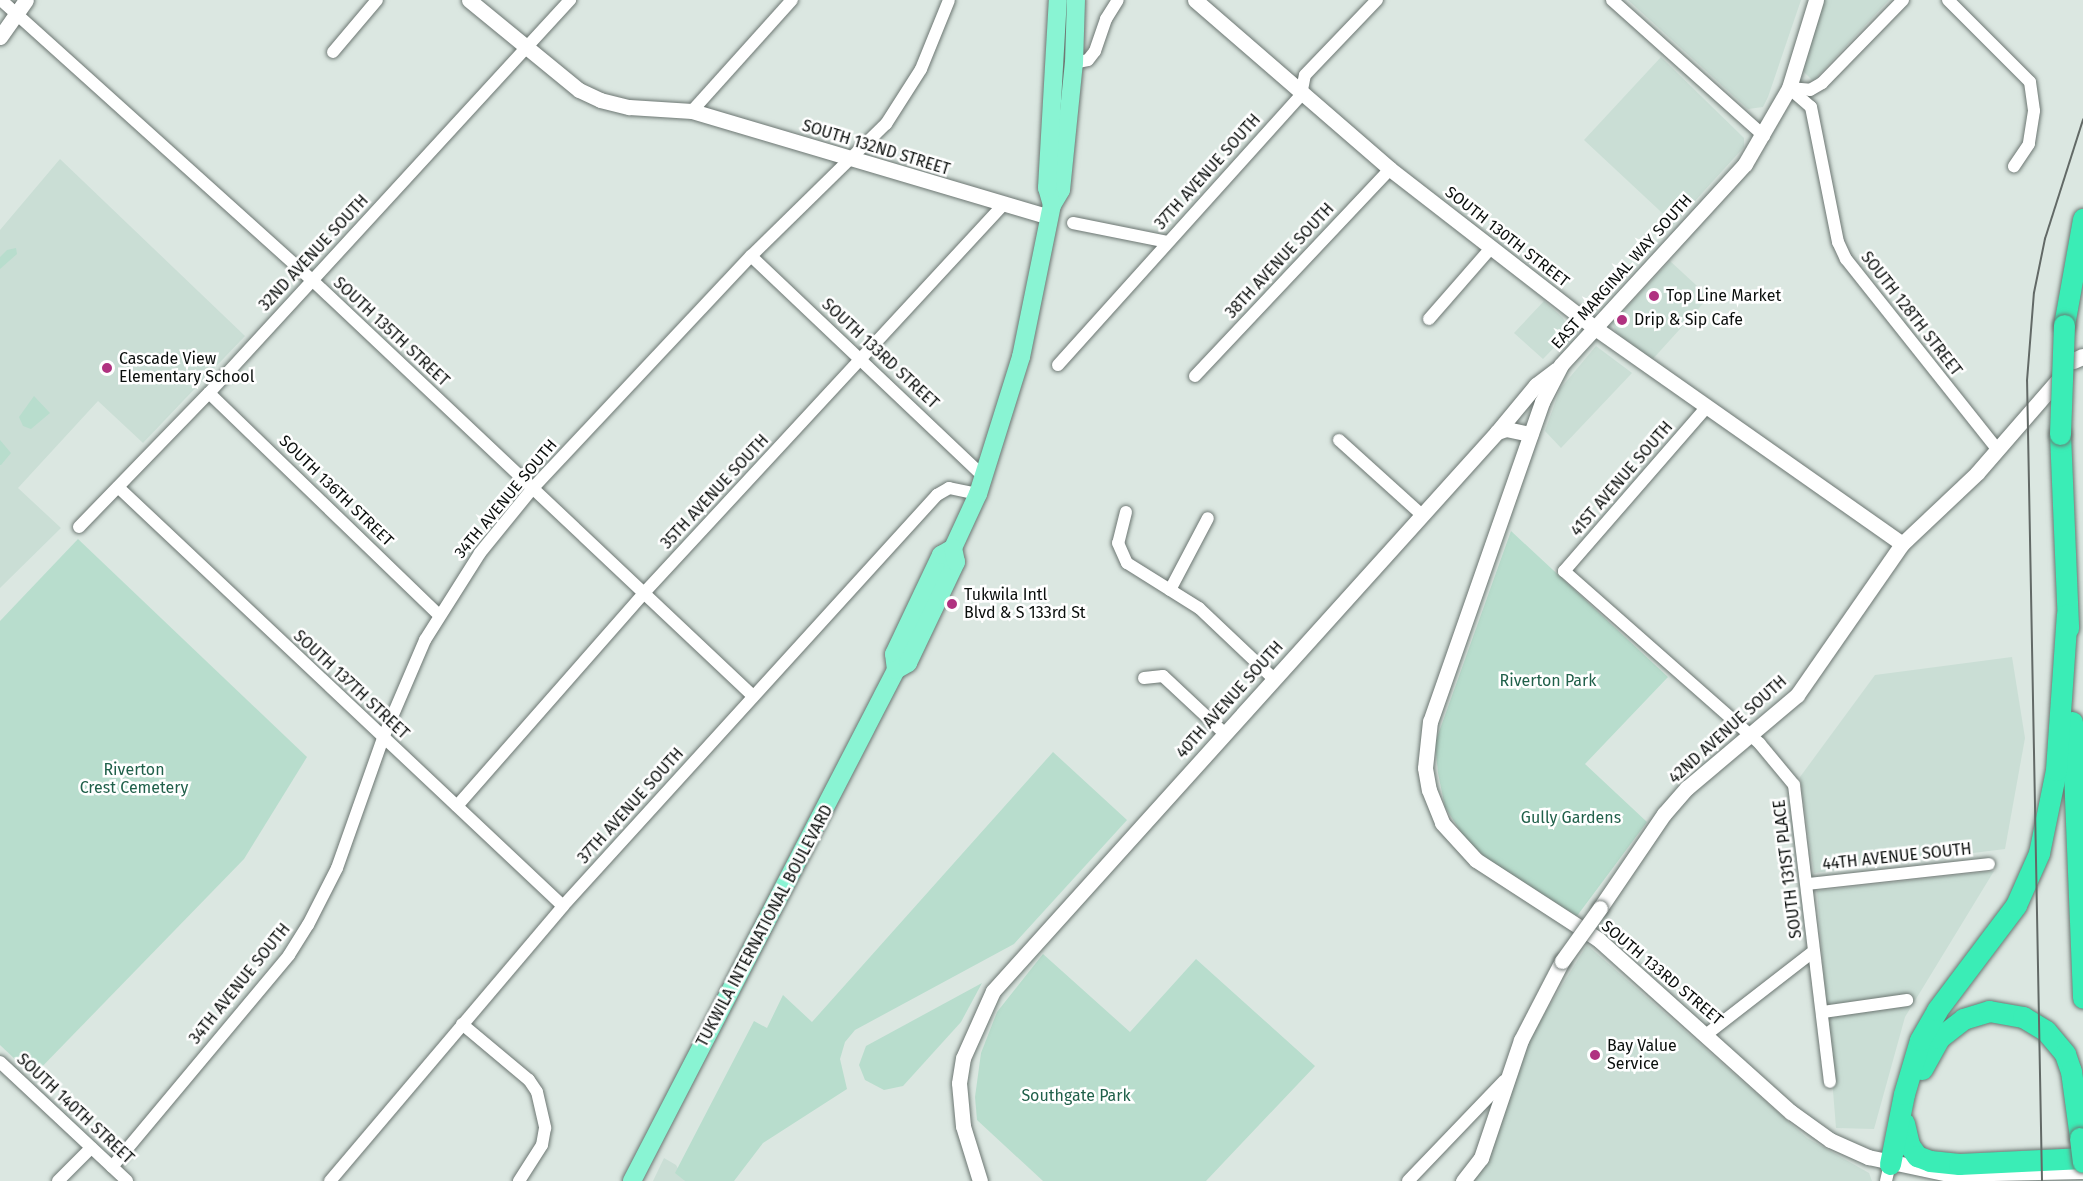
<!DOCTYPE html>
<style>
body{margin:0}
#map{position:relative;width:2083px;height:1181px;overflow:hidden;background:#dbe7e1;font-family:"Fira Sans",sans-serif}
div>[style]{position:absolute}
[style*='--x']{left:calc(var(--x)*1px);top:calc(var(--y)*1px);width:calc(var(--w)*1px);rotate:calc(var(--a)*1deg)}
.built>*{inset:0;background:#caded5}
.green>*{inset:0;background:#b8ddcd}
.roads{filter:drop-shadow(0 0 2px #6c7672) drop-shadow(0 0 2px #6c7672)}
.minor>*{height:12px;margin:-6px;padding:0 6px;transform-origin:6px;border-radius:6px;background:#fff}
.tertiary>*{height:15px;margin:-7.5px;padding:0 7.5px;transform-origin:7.5px;border-radius:7.5px;background:#fff}
.secondary>*{height:16px;margin:-8px;padding:0 8px;transform-origin:8px;border-radius:8px;background:#fff}
.primary>*{height:18px;margin:-9px;padding:0 9px;transform-origin:9px;border-radius:9px;background:#89f4d3}
.motorway>*{height:21px;margin:-10.5px;padding:0 10.5px;transform-origin:10.5px;border-radius:10.5px;background:#3aedb6}
.tram>*{height:1.5px;margin:-0.75px;padding:0 0.75px;transform-origin:0.75px;border-radius:0.75px;background:#626966}
.bridges{filter:drop-shadow(0 0 2px #6c7672) drop-shadow(0 0 2px #6c7672)}
.tertiary-bridge>*{height:15px;margin:-7.5px;padding:0 7.5px;transform-origin:7.5px;border-radius:7.5px;background:#fff}
.motorway-bridge>*{height:21px;margin:-10.5px;padding:0 10.5px;transform-origin:10.5px;border-radius:10.5px;background:#3aedb6}
.dots>*{width:16px;height:16px;translate:-50% -50%;box-sizing:border-box;border:3px solid #fff;border-radius:50%}
span{translate:-50% -50%;white-space:nowrap;text-align:center;line-height:1.15;-webkit-text-stroke:5px #fff;paint-order:stroke}
.street-label{font-size:16px;color:#0a0e0c}
.poi-label{font-size:16px;color:#0a0e0c}
.left{translate:0 -50%;text-align:left}
.park-label{font-size:16px;color:#20604a}
</style>
<div id="map">
<div class="built">
<i style="clip-path:polygon(1628px 0,1801px 0,1768px 97px,1763px 107px,1748px 109px)"></i>
<i style="clip-path:polygon(1824px 0,1889px 0,1813px 81px,1803px 71px)"></i>
<i style="clip-path:polygon(1661px 57px,1744px 138px,1744px 147px,1674px 224px,1584px 140px)"></i>
<i style="clip-path:polygon(60px 159px,245px 336px,143px 443px,98px 401px,18px 488px,61px 528px,0 588px,0 230px)"></i>
<i style="clip-path:polygon(1670px 261px,1709px 297px,1651px 361px,1616px 332px,1612px 323px)"></i>
<i style="clip-path:polygon(1544px 301px,1563px 318px,1570px 331px,1543px 359px,1514px 333px)"></i>
<i style="clip-path:polygon(1596px 346px,1632px 373px,1561px 448px,1545px 431px,1560px 389px)"></i>
<i style="clip-path:polygon(2012px 657px,2025px 738px,2005px 849px,1814px 873px,1800px 777px,1875px 675px)"></i>
<i style="clip-path:polygon(1994px 871px,1905px 1017px,1874px 1129px,1836px 1128px,1817px 891px)"></i>
<i style="clip-path:polygon(1587px 945px,1807px 1138px,1869px 1173px,1872px 1181px,1472px 1181px,1496px 1137px,1510px 1082px,1537px 1026px)"></i>
<i style="clip-path:polygon(664px 1158px,676px 1165px,685px 1181px,653px 1181px)"></i>
</div>
<div class="green">
<i style="clip-path:polygon(16px 248px,17px 254px,0 269px,0 257px,7px 250px)"></i>
<i style="clip-path:polygon(34px 396px,50px 413px,31px 429px,23px 426px,19px 417px)"></i>
<i style="clip-path:polygon(0 440px,11px 453px,1px 465px,0 465px)"></i>
<i style="clip-path:polygon(1511px 531px,1668px 677px,1585px 764px,1647px 822px,1577px 916px,1486px 858px,1466px 840px,1445px 807px,1438px 773px,1435px 743px)"></i>
<i style="clip-path:polygon(78px 539px,307px 757px,244px 859px,33px 1076px,0 1045px,0 621px)"></i>
<i style="clip-path:polygon(1053px 752px,1127px 820px,1014px 944px,855px 1030px,845px 1042px,840px 1059px,847px 1089px,763px 1143px,734px 1181px,685px 1181px,675px 1173px,754px 1021px,767px 1028px,783px 995px,812px 1022px)"></i>
<i style="clip-path:polygon(1043px 954px,1130px 1032px,1196px 959px,1315px 1066px,1206px 1181px,1043px 1181px,977px 1120px,975px 1097px,981px 1053px,997px 1012px)"></i>
<i style="clip-path:polygon(982px 983px,961px 1022px,903px 1086px,884px 1090px,865px 1080px,859px 1065px,866px 1046px)"></i>
</div>
<div class="roads">
<div class="minor">
<i style="--x:1;--y:0;--w:418;--a:42"></i>
<i style="--x:312;--y:280;--w:605;--a:43.33"></i>
<i style="--x:1612;--y:0;--w:204;--a:41.8"></i>
<i style="--x:1948;--y:0;--w:116;--a:45"></i>
<i style="--x:2030;--y:82;--w:29;--a:82"></i>
<i style="--x:2034;--y:111;--w:33;--a:99"></i>
<i style="--x:2029;--y:144;--w:27;--a:124"></i>
<i style="--x:333;--y:52;--w:68;--a:-49.8"></i>
<i style="--x:1074;--y:63;--w:14;--a:-12"></i>
<i style="--x:1088;--y:60;--w:11;--a:-52"></i>
<i style="--x:1095;--y:51;--w:34;--a:-71"></i>
<i style="--x:1106;--y:19;--w:22;--a:-58"></i>
<i style="--x:1789;--y:88;--w:29;--a:41"></i>
<i style="--x:1811;--y:107;--w:138;--a:78.7"></i>
<i style="--x:1838;--y:242;--w:19;--a:65"></i>
<i style="--x:1846;--y:259;--w:244;--a:51.5"></i>
<i style="--x:1789;--y:88;--w:21;--a:5"></i>
<i style="--x:1810;--y:90;--w:14;--a:-30"></i>
<i style="--x:1822;--y:83;--w:116;--a:-45.7"></i>
<i style="--x:692;--y:111;--w:149;--a:-48"></i>
<i style="--x:1073;--y:223;--w:96;--a:11.4"></i>
<i style="--x:751;--y:256;--w:321;--a:43.5"></i>
<i style="--x:1429;--y:319;--w:94;--a:-48.9"></i>
<i style="--x:1058;--y:365;--w:363;--a:-48"></i>
<i style="--x:1301;--y:95;--w:20;--a:-79"></i>
<i style="--x:1305;--y:75;--w:104;--a:-46.2"></i>
<i style="--x:1195;--y:376;--w:284;--a:-46.7"></i>
<i style="--x:209;--y:393;--w:320;--a:44"></i>
<i style="--x:1705;--y:409;--w:215;--a:131"></i>
<i style="--x:1564;--y:571;--w:261;--a:41.4"></i>
<i style="--x:1760;--y:744;--w:53;--a:50.3"></i>
<i style="--x:1794;--y:785;--w:299;--a:83.1"></i>
<i style="--x:1339;--y:440;--w:112;--a:42.1"></i>
<i style="--x:118;--y:487;--w:611;--a:43.28"></i>
<i style="--x:1126;--y:512;--w:32;--a:104"></i>
<i style="--x:1118;--y:543;--w:22;--a:66"></i>
<i style="--x:1127;--y:563;--w:85;--a:32"></i>
<i style="--x:1199;--y:608;--w:103;--a:43.4"></i>
<i style="--x:79;--y:527;--w:187;--a:-45.9"></i>
<i style="--x:209;--y:393;--w:534;--a:-47.43"></i>
<i style="--x:1170;--y:590;--w:81;--a:-62.2"></i>
<i style="--x:1144;--y:678;--w:19;--a:-6"></i>
<i style="--x:1163;--y:676;--w:83;--a:43.1"></i>
<i style="--x:457;--y:806;--w:282;--a:-48.7"></i>
<i style="--x:643;--y:594;--w:530;--a:-47.22"></i>
<i style="--x:1808;--y:884;--w:182;--a:-6.3"></i>
<i style="--x:1823;--y:1012;--w:85;--a:-8.1"></i>
<i style="--x:462;--y:1024;--w:87;--a:39.9"></i>
<i style="--x:529;--y:1080;--w:14;--a:56"></i>
<i style="--x:537;--y:1092;--w:37;--a:77"></i>
<i style="--x:545;--y:1128;--w:17;--a:100"></i>
<i style="--x:542;--y:1145;--w:43;--a:122.6"></i>
<i style="--x:1707;--y:1034;--w:135;--a:-37.8"></i>
<i style="--x:0;--y:1062;--w:174;--a:43.1"></i>
<i style="--x:112;--y:1167;--w:276;--a:-50.1"></i>
<i style="--x:289;--y:955;--w:36;--a:-58"></i>
<i style="--x:308;--y:925;--w:64;--a:-63"></i>
<i style="--x:337;--y:868;--w:138;--a:-70.5"></i>
<i style="--x:383;--y:738;--w:107;--a:-66.8"></i>
<i style="--x:425;--y:640;--w:103;--a:-57.7"></i>
<i style="--x:480;--y:553;--w:82;--a:-50.9"></i>
<i style="--x:532;--y:489;--w:320;--a:-46.8"></i>
<i style="--x:751;--y:256;--w:189;--a:-44.4"></i>
<i style="--x:886;--y:124;--w:65;--a:-57.5"></i>
<i style="--x:921;--y:69;--w:74;--a:-67.9"></i>
<i style="--x:58;--y:1181;--w:47;--a:-45"></i>
<i style="--x:330;--y:1181;--w:360;--a:-49.7"></i>
<i style="--x:563;--y:906;--w:556;--a:-47.7"></i>
<i style="--x:937;--y:495;--w:14;--a:-30"></i>
<i style="--x:949;--y:488;--w:30;--a:12"></i>
<i style="--x:1408;--y:1181;--w:139;--a:-46.2"></i>
<i style="--x:1886;--y:1181;--w:17;--a:-77"></i>
</div>
<div class="tertiary">
<i style="--x:469;--y:0;--w:142;--a:39.3"></i>
<i style="--x:579;--y:90;--w:23;--a:25"></i>
<i style="--x:600;--y:100;--w:30;--a:14"></i>
<i style="--x:629;--y:107;--w:63;--a:3.6"></i>
<i style="--x:692;--y:111;--w:373;--a:16.5"></i>
<i style="--x:1195;--y:0;--w:258;--a:40.9"></i>
<i style="--x:1390;--y:169;--w:259;--a:37.8"></i>
<i style="--x:1595;--y:328;--w:375;--a:35.1"></i>
<i style="--x:1816;--y:0;--w:92;--a:107.1"></i>
<i style="--x:1789;--y:88;--w:88;--a:120.1"></i>
<i style="--x:1745;--y:164;--w:273;--a:132.5"></i>
<i style="--x:1561;--y:365;--w:42;--a:117.2"></i>
<i style="--x:1542;--y:402;--w:338;--a:109.3"></i>
<i style="--x:1430;--y:721;--w:47;--a:96.1"></i>
<i style="--x:1425;--y:768;--w:22;--a:80"></i>
<i style="--x:1429;--y:790;--w:35;--a:68"></i>
<i style="--x:1442;--y:823;--w:50;--a:47.4"></i>
<i style="--x:1476;--y:860;--w:147;--a:33"></i>
<i style="--x:1599;--y:940;--w:258;--a:41.9"></i>
<i style="--x:1791;--y:1112;--w:48;--a:35.7"></i>
<i style="--x:1830;--y:1140;--w:42;--a:24.1"></i>
<i style="--x:1868;--y:1157;--w:83;--a:11.9"></i>
<i style="--x:1949;--y:1174;--w:134;--a:-1.3"></i>
<i style="--x:0;--y:37;--w:45;--a:-54.9"></i>
<i style="--x:1497;--y:432;--w:61;--a:-50.3"></i>
<i style="--x:1536;--y:385;--w:26;--a:-37"></i>
<i style="--x:1600;--y:908;--w:114;--a:-55.8"></i>
<i style="--x:1664;--y:814;--w:35;--a:-49"></i>
<i style="--x:1687;--y:788;--w:144;--a:-40.2"></i>
<i style="--x:1797;--y:695;--w:184;--a:-55.2"></i>
<i style="--x:1902;--y:544;--w:103;--a:-43.4"></i>
<i style="--x:1977;--y:473;--w:131;--a:-49"></i>
<i style="--x:980;--y:1181;--w:58;--a:-107.2"></i>
<i style="--x:963;--y:1126;--w:43;--a:-95.3"></i>
<i style="--x:959;--y:1083;--w:25;--a:-81"></i>
<i style="--x:963;--y:1058;--w:73;--a:-65.9"></i>
<i style="--x:993;--y:991;--w:753;--a:-47.96"></i>
<i style="--x:1497;--y:432;--w:9;--a:-18"></i>
<i style="--x:1506;--y:429;--w:25;--a:12"></i>
<i style="--x:1463;--y:1181;--w:29;--a:-52"></i>
<i style="--x:1481;--y:1158;--w:125;--a:-71.3"></i>
<i style="--x:1521;--y:1040;--w:89;--a:-62.6"></i>
</div>
<div class="secondary">
<i style="--x:2074;--y:361;--w:10;--a:-24"></i>
</div>
<div class="primary">
<i style="--x:1052;--y:205;--w:17;--a:-59"></i>
<i style="--x:1061;--y:190;--w:128;--a:-84.2"></i>
<i style="--x:1074;--y:63;--w:63;--a:-88.2"></i>
<i style="--x:896;--y:670;--w:16;--a:-97"></i>
<i style="--x:894;--y:654;--w:110;--a:-64.6"></i>
<i style="--x:941;--y:555;--w:14;--a:-30"></i>
<i style="--x:953;--y:548;--w:60;--a:-65.2"></i>
<i style="--x:978;--y:494;--w:144;--a:-72.6"></i>
<i style="--x:1021;--y:357;--w:155;--a:-78.5"></i>
<i style="--x:1052;--y:205;--w:18;--a:-106"></i>
<i style="--x:1047;--y:188;--w:188;--a:-86.7"></i>
<i style="--x:632;--y:1181;--w:575;--a:-62.68"></i>
<i style="--x:896;--y:670;--w:14;--a:-30"></i>
<i style="--x:908;--y:663;--w:112;--a:-64.6"></i>
<i style="--x:956;--y:562;--w:14;--a:-102"></i>
</div>
<div class="motorway">
<i style="--x:2064;--y:325;--w:108;--a:-79.8"></i>
<i style="--x:2060;--y:434;--w:194;--a:87.6"></i>
<i style="--x:2072;--y:722;--w:276;--a:87.7"></i>
<i style="--x:1922;--y:1069;--w:35;--a:-61"></i>
<i style="--x:1939;--y:1038;--w:31;--a:-38"></i>
<i style="--x:1963;--y:1019;--w:27;--a:-17"></i>
<i style="--x:1989;--y:1011;--w:35;--a:10"></i>
<i style="--x:2023;--y:1017;--w:27;--a:31"></i>
<i style="--x:2046;--y:1031;--w:30;--a:50"></i>
<i style="--x:2065;--y:1054;--w:18;--a:71"></i>
<i style="--x:2071;--y:1071;--w:68;--a:82.3"></i>
<i style="--x:1904;--y:1123;--w:23;--a:77"></i>
<i style="--x:1909;--y:1145;--w:14;--a:54"></i>
<i style="--x:1917;--y:1156;--w:14;--a:21"></i>
<i style="--x:1930;--y:1161;--w:29;--a:6"></i>
<i style="--x:1959;--y:1164;--w:124;--a:-2.8"></i>
<i style="--x:1890;--y:1164;--w:71;--a:-78.7"></i>
<i style="--x:1904;--y:1094;--w:56;--a:-73.5"></i>
<i style="--x:1920;--y:1040;--w:34;--a:-60"></i>
<i style="--x:1937;--y:1010;--w:131;--a:-53"></i>
<i style="--x:2016;--y:905;--w:57;--a:-66.1"></i>
<i style="--x:2039;--y:853;--w:85;--a:-78.4"></i>
<i style="--x:2056;--y:770;--w:156;--a:-86"></i>
</div>
</div>
<div class="tram">
<i style="--x:2042;--y:1181;--w:800;--a:-91.07"></i>
<i style="--x:2027;--y:381;--w:88;--a:-85.5"></i>
<i style="--x:2034;--y:293;--w:55;--a:-78.5"></i>
<i style="--x:2045;--y:239;--w:125;--a:-72.3"></i>
</div>
<div class="bridges">
<div class="tertiary-bridge">
<i style="--x:1562;--y:961;--w:65;--a:-54.4"></i>
</div>
<div class="motorway-bridge">
<i style="--x:2060;--y:434;--w:109;--a:-87.9"></i>
<i style="--x:2080;--y:1138;--w:24;--a:83"></i>
</div>
</div>
<div class="dots">
<i style="left:1654px;top:296px;background:#b03280"></i>
<i style="left:1622px;top:320px;background:#b03280"></i>
<i style="left:107px;top:368px;background:#b03280"></i>
<i style="left:952px;top:604px;background:#b03280"></i>
<i style="left:1595px;top:1055px;background:#b03280"></i>
</div>
<div class="street-label">
<span style="left:876px;top:148px;rotate:17deg">SOUTH 132ND STREET</span>
<span style="left:1208px;top:172px;rotate:-48deg">37TH AVENUE SOUTH</span>
<span style="left:1507px;top:237px;rotate:38deg">SOUTH 130TH STREET</span>
<span style="left:314px;top:253px;rotate:-47deg">32ND AVENUE SOUTH</span>
<span style="left:1280px;top:261px;rotate:-47deg">38TH AVENUE SOUTH</span>
<span style="left:1622px;top:272px;rotate:-48deg">EAST MARGINAL WAY SOUTH</span>
<span style="left:1911px;top:314px;rotate:52deg">SOUTH 128TH STREET</span>
<span style="left:391px;top:332px;rotate:43deg">SOUTH 135TH STREET</span>
<span style="left:880px;top:354px;rotate:43deg">SOUTH 133RD STREET</span>
<span style="left:1622px;top:479px;rotate:-49deg">41ST AVENUE SOUTH</span>
<span style="left:336px;top:491px;rotate:44deg">SOUTH 136TH STREET</span>
<span style="left:715px;top:492px;rotate:-47deg">35TH AVENUE SOUTH</span>
<span style="left:506px;top:499px;rotate:-50deg">34TH AVENUE SOUTH</span>
<span style="left:351px;top:685px;rotate:43deg">SOUTH 137TH STREET</span>
<span style="left:1230px;top:700px;rotate:-48deg">40TH AVENUE SOUTH</span>
<span style="left:1728px;top:730px;rotate:-42deg">42ND AVENUE SOUTH</span>
<span style="left:631px;top:806px;rotate:-48deg">37TH AVENUE SOUTH</span>
<span style="left:1897px;top:857px;rotate:-6deg">44TH AVENUE SOUTH</span>
<span style="left:1788px;top:869px;rotate:-97deg">SOUTH 131ST PLACE</span>
<span style="left:765px;top:926px;rotate:-62deg">TUKWILA INTERNATIONAL BOULEVARD</span>
<span style="left:1662px;top:973px;rotate:40deg">SOUTH 133RD STREET</span>
<span style="left:240px;top:984px;rotate:-51deg">34TH AVENUE SOUTH</span>
<span style="left:75px;top:1109px;rotate:43deg">SOUTH 140TH STREET</span>
</div>
<div class="poi-label">
<span class="left" style="left:1666px;top:296px">Top Line Market</span>
<span class="left" style="left:1634px;top:320px">Drip &amp; Sip Cafe</span>
<span class="left" style="left:119px;top:368px">Cascade View<br>Elementary School</span>
<span class="left" style="left:964px;top:604px">Tukwila Intl<br>Blvd &amp; S 133rd St</span>
<span class="left" style="left:1607px;top:1055px">Bay Value<br>Service</span>
</div>
<div class="park-label">
<span style="left:1548px;top:681px">Riverton Park</span>
<span style="left:134px;top:779px">Riverton<br>Crest Cemetery</span>
<span style="left:1571px;top:818px">Gully Gardens</span>
<span style="left:1076px;top:1096px">Southgate Park</span>
</div>
</div>
